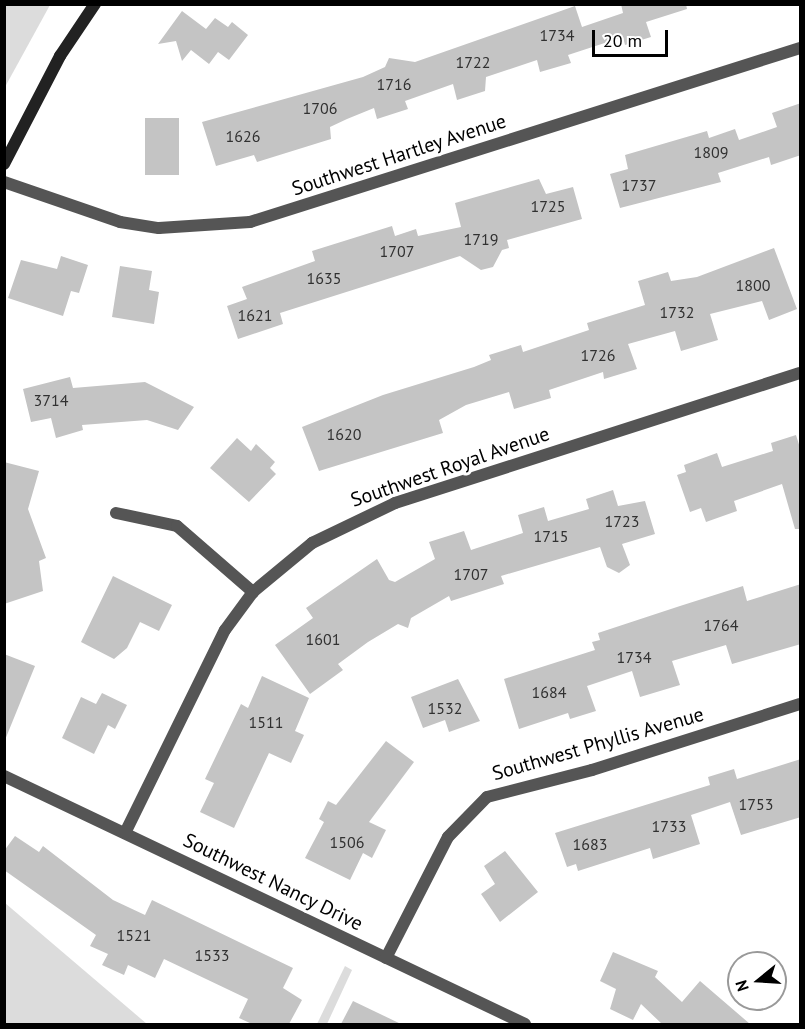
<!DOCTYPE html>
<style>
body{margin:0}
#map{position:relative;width:805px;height:1029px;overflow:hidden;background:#fff;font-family:"PT Sans",sans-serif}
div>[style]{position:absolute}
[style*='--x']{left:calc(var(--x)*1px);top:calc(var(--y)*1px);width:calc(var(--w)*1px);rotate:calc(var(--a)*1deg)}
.green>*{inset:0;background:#dcdcdc}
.building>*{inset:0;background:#c4c4c4;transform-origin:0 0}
.street>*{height:12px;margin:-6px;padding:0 6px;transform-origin:6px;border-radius:6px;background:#555}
.secondary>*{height:12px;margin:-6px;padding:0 6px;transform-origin:6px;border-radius:6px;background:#222}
span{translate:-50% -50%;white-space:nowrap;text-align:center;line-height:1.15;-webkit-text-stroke:6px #fff;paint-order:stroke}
.number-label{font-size:16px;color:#313131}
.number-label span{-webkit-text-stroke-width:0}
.street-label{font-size:20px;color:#000}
.frame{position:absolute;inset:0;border:6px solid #000;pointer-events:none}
.north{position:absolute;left:727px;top:951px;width:60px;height:60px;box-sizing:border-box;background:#fff;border:2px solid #999;border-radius:50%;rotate:252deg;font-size:16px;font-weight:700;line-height:24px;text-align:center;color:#000}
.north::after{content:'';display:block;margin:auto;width:21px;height:27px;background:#000;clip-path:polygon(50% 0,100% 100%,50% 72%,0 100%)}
.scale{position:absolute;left:592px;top:30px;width:76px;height:27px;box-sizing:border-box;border:3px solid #000;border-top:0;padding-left:8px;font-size:18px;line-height:21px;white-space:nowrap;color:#000;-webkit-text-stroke:4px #fff;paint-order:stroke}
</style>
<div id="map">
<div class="green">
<i style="clip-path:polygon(5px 4px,50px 5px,5px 87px,4px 5px)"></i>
<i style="clip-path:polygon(5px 903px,147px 1024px,5px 1024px)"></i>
<i style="clip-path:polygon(345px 966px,352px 970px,327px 1024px,317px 1024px)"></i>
</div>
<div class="building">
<i style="clip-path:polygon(621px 4px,686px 4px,687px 9px,646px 22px,651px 37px,625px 45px,623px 37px,568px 55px,571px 63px,540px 72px,537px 60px,486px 77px,485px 91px,457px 100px,453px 84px,405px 101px,408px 109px,377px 119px,374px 108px,347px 119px,330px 127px,331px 139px,257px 162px,254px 155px,216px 166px,202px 122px,363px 77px,385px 67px,389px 58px,415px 62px,575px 6px,582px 27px,623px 13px)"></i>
<i style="clip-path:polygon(182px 11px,206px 29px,215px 18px,228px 27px,232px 22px,248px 35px,229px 60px,218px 52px,209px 64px,191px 50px,182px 61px,176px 41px,158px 44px)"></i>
<i style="clip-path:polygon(801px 103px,801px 155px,771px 165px,769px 157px,718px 173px,721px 182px,620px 208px,610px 174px,628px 169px,625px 155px,707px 131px,709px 138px,735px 129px,739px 140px,777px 127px,772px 113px)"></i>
<i style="left:179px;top:118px;width:57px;height:34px;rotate:90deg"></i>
<i style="clip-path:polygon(539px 179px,546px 194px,573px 187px,582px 219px,507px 240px,509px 248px,502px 250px,493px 267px,481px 270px,460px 256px,280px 313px,283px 324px,238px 339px,227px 306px,247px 299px,242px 287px,315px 261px,312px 251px,392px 226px,395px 236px,416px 229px,418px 236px,461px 227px,455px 203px)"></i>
<i style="clip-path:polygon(774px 248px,797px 309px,769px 320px,762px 301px,710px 314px,718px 340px,681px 351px,675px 331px,628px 344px,637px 369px,604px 379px,603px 372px,549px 390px,551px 398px,514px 409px,509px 392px,466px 405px,439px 420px,443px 433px,319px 471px,302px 427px,383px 395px,474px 367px,491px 360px,489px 355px,521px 345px,523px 352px,589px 330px,587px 323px,645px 305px,638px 281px,668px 272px,671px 281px,697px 277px)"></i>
<i style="clip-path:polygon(61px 256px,88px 265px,79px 293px,71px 291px,63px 316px,8px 298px,21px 260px,57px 269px)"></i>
<i style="clip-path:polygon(120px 266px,152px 271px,149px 290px,159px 292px,154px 324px,112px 317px)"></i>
<i style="clip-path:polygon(70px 377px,73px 388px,145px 382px,194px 407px,178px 430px,147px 420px,82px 425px,83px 430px,56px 438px,51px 418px,31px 422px,23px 389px)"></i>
<i style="clip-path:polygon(796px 435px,801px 451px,801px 529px,795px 529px,782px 484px,734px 501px,737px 511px,706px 522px,701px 508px,690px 512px,677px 475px,686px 472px,684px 465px,717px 453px,722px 467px,773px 451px,771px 443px)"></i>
<i style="clip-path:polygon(237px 438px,251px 451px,256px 444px,275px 462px,270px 468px,276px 474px,249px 502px,210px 468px)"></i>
<i style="clip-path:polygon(4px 462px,39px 471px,28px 509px,46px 558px,39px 561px,43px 591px,4px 604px)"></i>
<i style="clip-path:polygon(613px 490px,618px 506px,645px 501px,655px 534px,622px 544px,630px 565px,619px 573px,607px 567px,600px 547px,501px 576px,504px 584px,451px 601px,449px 596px,411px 618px,408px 628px,398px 624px,368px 642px,338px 664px,343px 670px,310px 694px,275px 645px,313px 618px,306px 608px,377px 559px,389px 580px,395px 582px,435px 559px,429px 542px,464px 531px,471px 550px,523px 533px,518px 515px,544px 507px,548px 521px,589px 509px,586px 499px)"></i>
<i style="clip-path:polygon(113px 576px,172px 605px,159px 631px,140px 622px,127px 648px,114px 659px,81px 642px)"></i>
<i style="clip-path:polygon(801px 584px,801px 644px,732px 664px,726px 645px,672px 661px,680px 685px,640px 697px,632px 671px,587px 686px,596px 711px,570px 719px,568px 713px,519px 729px,504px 679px,595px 650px,592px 642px,600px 640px,598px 633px,680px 606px,743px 586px,747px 601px)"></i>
<i style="clip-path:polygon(4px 654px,35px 666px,5px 740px,4px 740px)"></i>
<i style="clip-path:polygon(262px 676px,309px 698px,295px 731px,304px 735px,291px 763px,269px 753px,234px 828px,200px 812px,214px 783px,205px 779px,241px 704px,248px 708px)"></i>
<i style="clip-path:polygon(458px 679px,480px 721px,449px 732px,445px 720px,423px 728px,411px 697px)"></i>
<i style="clip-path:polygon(102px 693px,127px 705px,115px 729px,108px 725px,94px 754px,62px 738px,81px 697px,96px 704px)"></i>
<i style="clip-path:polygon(386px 741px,414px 762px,369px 822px,386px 830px,372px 858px,363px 853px,350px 880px,305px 858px,324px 822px,319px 819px,328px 801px,336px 805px)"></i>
<i style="clip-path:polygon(801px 759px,801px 817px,741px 835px,730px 802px,691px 815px,700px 844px,653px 859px,650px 848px,578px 871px,576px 864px,567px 867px,555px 833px,710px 785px,708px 777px,734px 769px,737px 779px)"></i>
<i style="clip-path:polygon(15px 836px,39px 852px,43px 846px,113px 900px,145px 915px,152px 900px,293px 968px,283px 988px,302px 1000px,289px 1024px,252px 1024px,239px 1018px,248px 999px,164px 959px,155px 978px,128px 965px,124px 975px,102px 965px,108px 954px,90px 946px,96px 935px,4px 870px,4px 851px)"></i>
<i style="clip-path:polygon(505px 851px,538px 892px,500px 922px,481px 894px,495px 884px,484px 866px)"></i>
<i style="clip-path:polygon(613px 952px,658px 971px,655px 977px,682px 1002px,700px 981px,750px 1024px,662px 1024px,641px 1004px,633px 1020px,610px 1009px,616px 989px,600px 981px)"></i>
<i style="clip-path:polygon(353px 1001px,401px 1024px,341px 1024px)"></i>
</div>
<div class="street">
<i style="--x:4;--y:182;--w:123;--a:19"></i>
<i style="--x:120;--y:222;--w:39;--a:9"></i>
<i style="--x:159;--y:228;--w:91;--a:-3.8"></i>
<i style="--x:250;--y:222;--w:577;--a:-17.56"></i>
<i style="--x:116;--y:513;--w:62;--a:12"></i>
<i style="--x:177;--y:526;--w:101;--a:41"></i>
<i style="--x:4;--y:776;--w:577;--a:25.45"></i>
<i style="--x:125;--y:833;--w:226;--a:-63.8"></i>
<i style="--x:225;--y:630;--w:47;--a:-53.6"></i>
<i style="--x:253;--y:592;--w:77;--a:-39.7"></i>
<i style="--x:312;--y:543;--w:92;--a:-25.7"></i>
<i style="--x:395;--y:503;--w:425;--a:-17.8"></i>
<i style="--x:386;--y:958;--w:136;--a:-62.9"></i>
<i style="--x:448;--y:837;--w:56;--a:-45.7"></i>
<i style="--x:487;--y:797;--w:108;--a:-14.4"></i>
<i style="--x:592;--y:770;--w:218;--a:-17.6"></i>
</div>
<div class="secondary">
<i style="--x:4;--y:164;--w:122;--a:-62.6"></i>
<i style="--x:60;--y:56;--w:63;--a:-56.1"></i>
</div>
<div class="number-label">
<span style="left:557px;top:35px">1734</span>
<span style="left:473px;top:62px">1722</span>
<span style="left:394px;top:84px">1716</span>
<span style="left:320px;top:108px">1706</span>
<span style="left:243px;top:136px">1626</span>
<span style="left:711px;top:152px">1809</span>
<span style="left:639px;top:185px">1737</span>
<span style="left:548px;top:206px">1725</span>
<span style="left:481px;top:239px">1719</span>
<span style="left:397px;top:251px">1707</span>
<span style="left:324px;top:278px">1635</span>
<span style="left:753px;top:285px">1800</span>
<span style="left:677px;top:312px">1732</span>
<span style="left:255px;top:315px">1621</span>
<span style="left:598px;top:355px">1726</span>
<span style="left:51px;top:400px">3714</span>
<span style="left:344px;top:434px">1620</span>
<span style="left:622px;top:521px">1723</span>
<span style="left:551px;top:536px">1715</span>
<span style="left:471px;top:574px">1707</span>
<span style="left:721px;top:625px">1764</span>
<span style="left:323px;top:639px">1601</span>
<span style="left:634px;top:657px">1734</span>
<span style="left:549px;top:692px">1684</span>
<span style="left:445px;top:708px">1532</span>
<span style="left:266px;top:722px">1511</span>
<span style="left:756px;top:804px">1753</span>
<span style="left:669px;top:826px">1733</span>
<span style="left:347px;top:842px">1506</span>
<span style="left:590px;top:844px">1683</span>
<span style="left:134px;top:935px">1521</span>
<span style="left:212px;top:955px">1533</span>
</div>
<div class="street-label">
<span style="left:399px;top:155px;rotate:-18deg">Southwest Hartley Avenue</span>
<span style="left:450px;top:467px;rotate:-19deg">Southwest Royal Avenue</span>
<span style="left:598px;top:744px;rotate:-16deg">Southwest Phyllis Avenue</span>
<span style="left:273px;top:882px;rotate:26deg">Southwest Nancy Drive</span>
</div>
<div class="frame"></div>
<div class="north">N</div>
<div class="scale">20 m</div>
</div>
